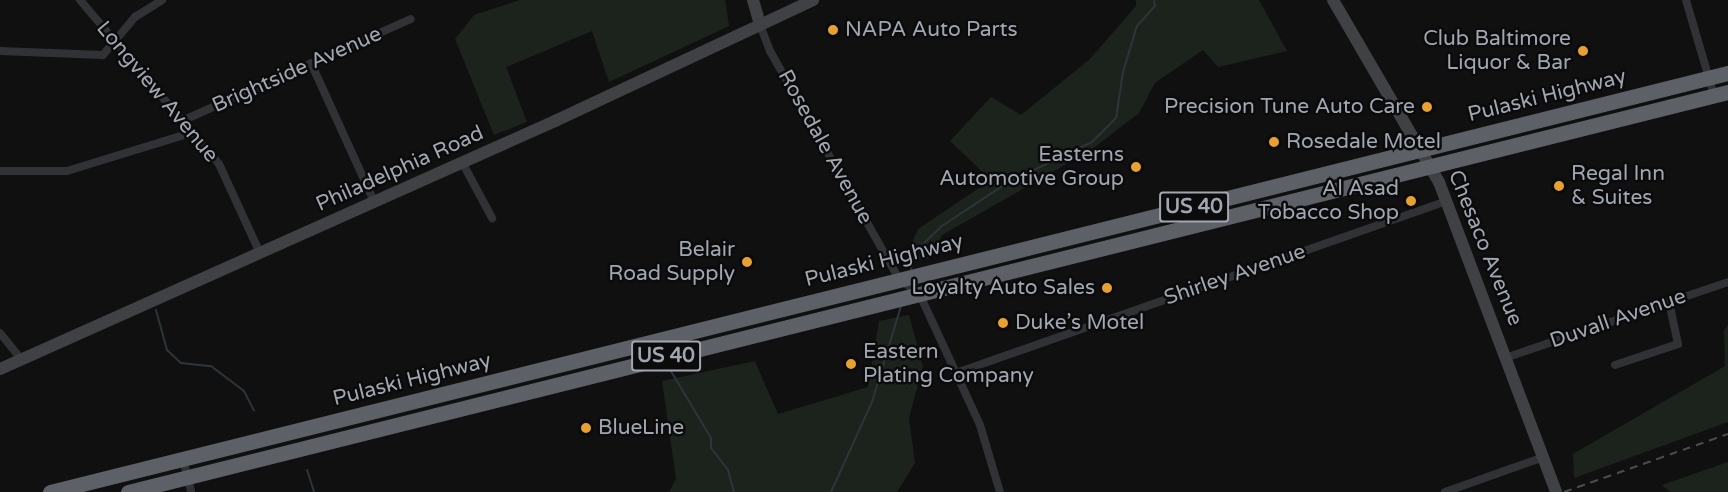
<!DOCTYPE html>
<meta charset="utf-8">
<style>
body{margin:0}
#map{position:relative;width:1728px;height:492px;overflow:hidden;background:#101011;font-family:"Varela Round",sans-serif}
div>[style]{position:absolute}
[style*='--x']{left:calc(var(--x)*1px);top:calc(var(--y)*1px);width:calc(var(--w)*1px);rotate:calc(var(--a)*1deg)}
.green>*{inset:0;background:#1c231d}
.stream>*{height:2px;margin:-1px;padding:0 1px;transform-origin:1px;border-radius:1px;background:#2c353a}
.street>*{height:8px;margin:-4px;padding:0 4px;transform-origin:4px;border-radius:4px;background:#313236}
.secondary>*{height:12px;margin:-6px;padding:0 6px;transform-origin:6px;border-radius:6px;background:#3f4145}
.highway>*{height:15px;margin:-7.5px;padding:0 7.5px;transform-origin:7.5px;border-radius:7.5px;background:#5d6066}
.rail>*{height:2px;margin-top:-1px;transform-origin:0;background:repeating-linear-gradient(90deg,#4a4c50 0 8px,transparent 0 14px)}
.dots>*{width:16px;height:16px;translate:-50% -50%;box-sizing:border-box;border:3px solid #0b0b0c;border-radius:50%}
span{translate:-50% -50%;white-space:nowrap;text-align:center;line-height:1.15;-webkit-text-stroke:5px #0b0b0c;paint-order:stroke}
.shield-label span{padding:2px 4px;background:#0b0b0c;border:2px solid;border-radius:4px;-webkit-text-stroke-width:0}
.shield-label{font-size:20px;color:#a1a7b1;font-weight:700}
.poi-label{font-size:21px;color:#a1a7b1}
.left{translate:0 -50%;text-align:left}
.right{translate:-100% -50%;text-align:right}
.street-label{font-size:21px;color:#a1a7b1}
</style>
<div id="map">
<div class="green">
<i style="clip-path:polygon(520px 0,725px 0,729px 26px,609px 82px,592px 31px,506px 67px,527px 122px,494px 135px,455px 39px,474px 15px)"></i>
<i style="clip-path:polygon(1136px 0,1259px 0,1287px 51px,1218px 67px,1203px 50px,1155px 83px,1139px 113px,1091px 150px,942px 235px,932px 258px,904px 262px,918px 229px,991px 180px,950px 141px,991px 97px,1021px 115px,1090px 59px,1136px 6px)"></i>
<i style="clip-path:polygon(909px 315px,923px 366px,909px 418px,915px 463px,897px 492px,669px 492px,676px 479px,662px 381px,755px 361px,778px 414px,868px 387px,879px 321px)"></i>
<i style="clip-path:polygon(1728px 325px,1728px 422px,1574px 478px,1573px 454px,1725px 366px,1724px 330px)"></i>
<i style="clip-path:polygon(1728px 462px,1728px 492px,1670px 492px,1662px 485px)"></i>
</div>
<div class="stream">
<i style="--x:911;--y:269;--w:21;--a:-71"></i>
<i style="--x:918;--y:249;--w:33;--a:-44"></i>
<i style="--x:942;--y:226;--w:78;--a:-33.5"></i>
<i style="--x:1007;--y:183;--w:94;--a:-25.8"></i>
<i style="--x:1092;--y:142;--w:34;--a:-45"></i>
<i style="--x:1116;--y:118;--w:47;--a:-81.3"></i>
<i style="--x:1123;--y:72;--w:48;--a:-73.1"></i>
<i style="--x:1137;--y:26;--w:27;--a:-48"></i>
<i style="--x:1155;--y:6;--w:6;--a:-99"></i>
<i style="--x:156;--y:310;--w:41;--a:74.6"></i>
<i style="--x:167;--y:350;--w:19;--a:43"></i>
<i style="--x:181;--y:363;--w:30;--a:6"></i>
<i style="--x:211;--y:366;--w:41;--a:37.1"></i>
<i style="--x:244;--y:391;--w:22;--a:63"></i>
<i style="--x:669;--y:368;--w:82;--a:59"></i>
<i style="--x:711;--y:438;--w:10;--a:90"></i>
<i style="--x:711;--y:448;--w:28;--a:52"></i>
<i style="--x:728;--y:470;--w:23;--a:75"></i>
<i style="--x:307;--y:470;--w:23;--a:72"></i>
<i style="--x:831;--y:492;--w:99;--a:-65.5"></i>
<i style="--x:872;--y:402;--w:100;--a:-73.2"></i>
</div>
<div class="street">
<i style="--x:80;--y:0;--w:215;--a:49.7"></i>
<i style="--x:219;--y:164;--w:98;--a:65.3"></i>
<i style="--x:1686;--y:0;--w:100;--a:73.7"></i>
<i style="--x:760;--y:25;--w:28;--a:69"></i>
<i style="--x:770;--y:51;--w:262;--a:60.5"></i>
<i style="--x:899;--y:279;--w:24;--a:35"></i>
<i style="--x:919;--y:293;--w:145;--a:65.2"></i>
<i style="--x:980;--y:425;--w:70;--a:73.4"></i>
<i style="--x:0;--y:51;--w:103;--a:2.2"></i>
<i style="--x:103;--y:55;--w:50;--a:-49.9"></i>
<i style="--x:135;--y:17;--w:32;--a:-32"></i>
<i style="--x:311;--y:63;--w:152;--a:65.5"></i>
<i style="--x:184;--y:120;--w:248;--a:-24"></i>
<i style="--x:462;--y:162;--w:64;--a:61.8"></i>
<i style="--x:0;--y:171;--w:67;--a:0"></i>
<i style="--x:67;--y:171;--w:133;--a:-17.1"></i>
<i style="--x:0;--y:333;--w:35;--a:51"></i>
<i style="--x:1508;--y:357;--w:232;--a:-18.8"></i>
<i style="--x:1615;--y:365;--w:66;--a:-18.4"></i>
<i style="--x:1678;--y:344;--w:43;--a:-102.1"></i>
<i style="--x:956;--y:373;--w:520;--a:-19.31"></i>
<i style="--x:183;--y:459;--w:34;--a:76"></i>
<i style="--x:1445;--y:492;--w:105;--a:-19.5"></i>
</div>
<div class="secondary">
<i style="--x:753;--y:0;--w:26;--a:74"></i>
<i style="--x:1333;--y:0;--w:211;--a:59.8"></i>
<i style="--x:1439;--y:182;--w:331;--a:69.3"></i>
<i style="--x:0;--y:369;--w:608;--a:-24.08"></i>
<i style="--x:555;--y:121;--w:285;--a:-25.1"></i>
</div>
<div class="highway">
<i style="--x:50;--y:492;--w:1730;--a:-14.02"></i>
<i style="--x:128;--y:492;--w:1649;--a:-14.04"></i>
</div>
<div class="rail">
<i style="--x:1564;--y:492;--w:174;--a:-19.5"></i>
</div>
<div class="dots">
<i style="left:833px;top:30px;background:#e7a032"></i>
<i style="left:1583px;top:51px;background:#e7a032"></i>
<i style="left:1427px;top:107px;background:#e7a032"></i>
<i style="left:1274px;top:142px;background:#e7a032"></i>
<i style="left:1136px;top:167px;background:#e7a032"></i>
<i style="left:1559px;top:186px;background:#e7a032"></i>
<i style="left:1411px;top:201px;background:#e7a032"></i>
<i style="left:747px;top:262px;background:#e7a032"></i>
<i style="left:1107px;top:288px;background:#e7a032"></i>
<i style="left:1003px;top:323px;background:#e7a032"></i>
<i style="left:851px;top:364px;background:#e7a032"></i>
<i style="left:586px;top:428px;background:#e7a032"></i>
</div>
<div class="shield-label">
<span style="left:1194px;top:207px">US 40</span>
<span style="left:666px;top:356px">US 40</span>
</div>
<div class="poi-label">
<span class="left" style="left:845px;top:30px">NAPA Auto Parts</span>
<span class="right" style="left:1571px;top:51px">Club Baltimore<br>Liquor &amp; Bar</span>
<span class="right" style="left:1415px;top:107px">Precision Tune Auto Care</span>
<span class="left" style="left:1286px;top:142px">Rosedale Motel</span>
<span class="right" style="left:1124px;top:167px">Easterns<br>Automotive Group</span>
<span class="left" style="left:1571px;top:186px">Regal Inn<br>&amp; Suites</span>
<span class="right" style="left:1399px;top:201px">Al Asad<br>Tobacco Shop</span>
<span class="right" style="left:735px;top:262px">Belair<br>Road Supply</span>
<span class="right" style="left:1095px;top:288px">Loyalty Auto Sales</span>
<span class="left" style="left:1015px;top:323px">Duke’s Motel</span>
<span class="left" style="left:863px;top:364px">Eastern<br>Plating Company</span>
<span class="left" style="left:598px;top:428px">BlueLine</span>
</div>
<div class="street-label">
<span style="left:297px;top:70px;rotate:-24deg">Brightside Avenue</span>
<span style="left:157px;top:92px;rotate:50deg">Longview Avenue</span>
<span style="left:1547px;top:96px;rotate:-14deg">Pulaski Highway</span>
<span style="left:825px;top:147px;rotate:61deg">Rosedale Avenue</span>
<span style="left:400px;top:169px;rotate:-24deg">Philadelphia Road</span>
<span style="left:1485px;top:248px;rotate:68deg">Chesaco Avenue</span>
<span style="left:884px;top:261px;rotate:-14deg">Pulaski Highway</span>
<span style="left:1235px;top:275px;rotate:-19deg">Shirley Avenue</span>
<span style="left:1618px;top:319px;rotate:-19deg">Duvall Avenue</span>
<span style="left:412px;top:380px;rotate:-14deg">Pulaski Highway</span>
</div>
</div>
